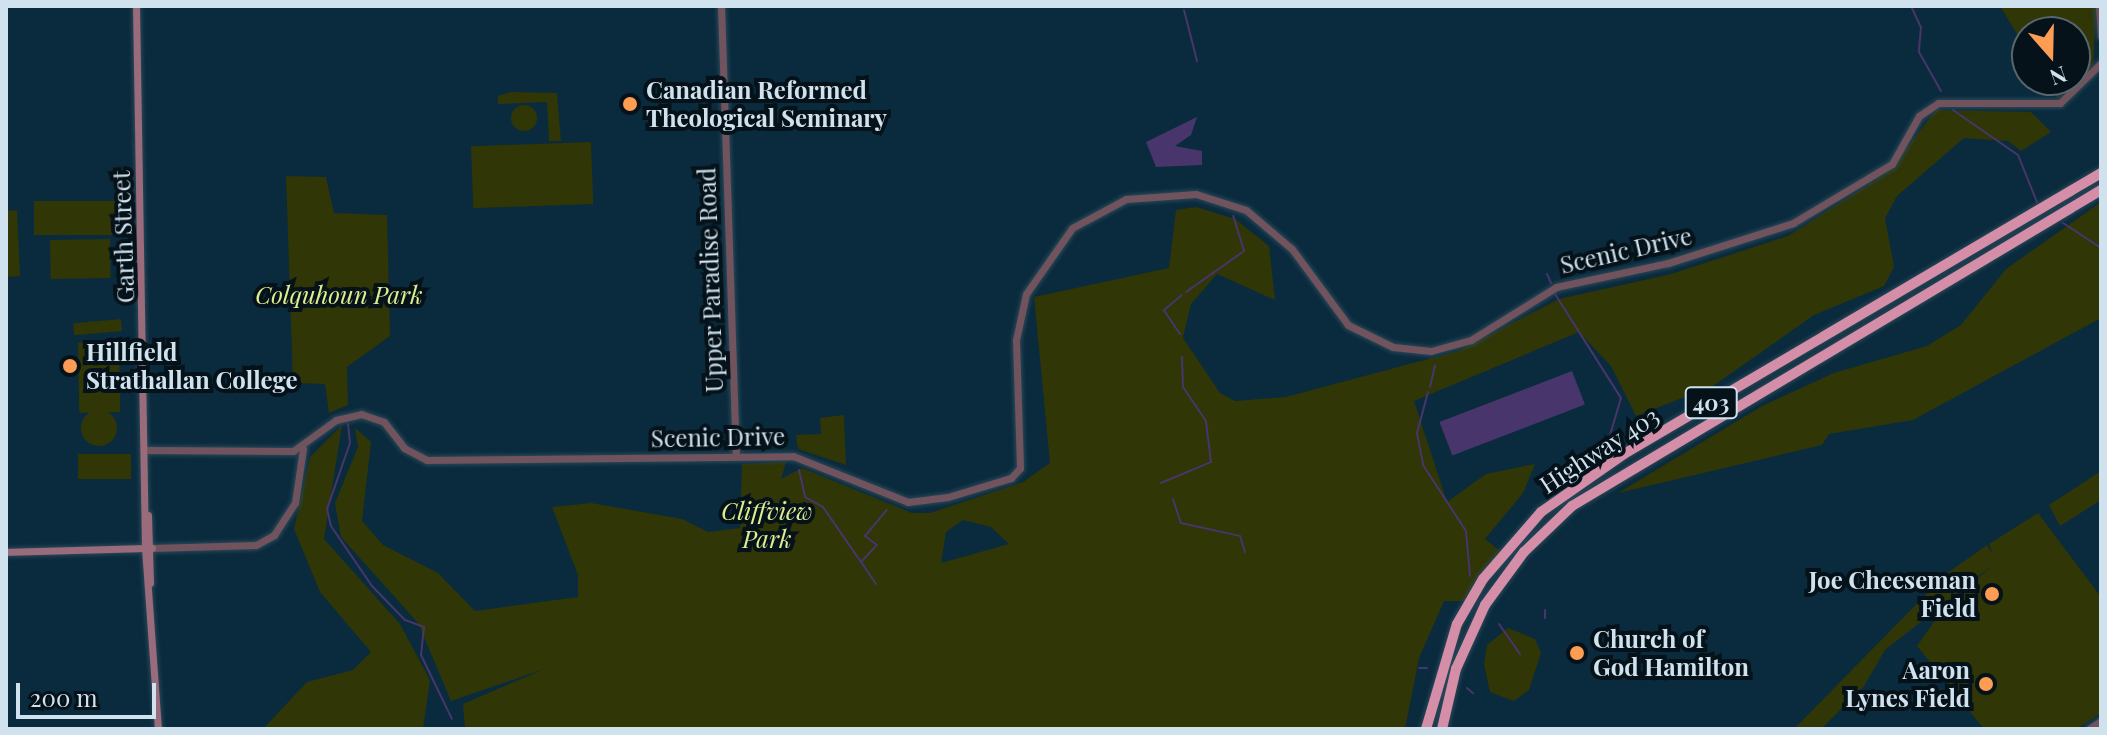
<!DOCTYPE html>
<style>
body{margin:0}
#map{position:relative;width:2107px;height:735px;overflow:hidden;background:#0a2b3d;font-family:"Playfair Display",serif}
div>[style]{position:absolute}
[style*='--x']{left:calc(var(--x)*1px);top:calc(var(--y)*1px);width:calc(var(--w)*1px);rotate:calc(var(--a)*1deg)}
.green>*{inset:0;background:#303606;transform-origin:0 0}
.round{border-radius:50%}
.water>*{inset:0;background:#47356b;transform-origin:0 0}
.stream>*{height:2px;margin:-1px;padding:0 1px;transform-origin:1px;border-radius:1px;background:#47356b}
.roads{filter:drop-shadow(0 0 2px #2a4859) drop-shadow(0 0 2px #2a4859)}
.tertiary>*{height:7px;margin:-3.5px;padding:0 3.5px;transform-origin:3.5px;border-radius:3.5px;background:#70535d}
.secondary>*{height:7px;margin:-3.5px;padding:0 3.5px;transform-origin:3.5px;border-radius:3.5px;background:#996b7b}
.motorway>*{height:10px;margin:-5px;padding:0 5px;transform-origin:5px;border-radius:5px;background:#d48ea7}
.dots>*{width:22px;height:22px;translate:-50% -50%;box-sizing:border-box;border:4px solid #06121a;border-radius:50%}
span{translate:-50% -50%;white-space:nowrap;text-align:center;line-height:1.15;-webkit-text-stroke:8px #06121a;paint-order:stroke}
.shield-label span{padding:2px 6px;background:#06121a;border:2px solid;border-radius:6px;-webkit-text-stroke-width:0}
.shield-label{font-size:22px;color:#d0e2ee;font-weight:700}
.poi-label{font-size:24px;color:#d0e2ee;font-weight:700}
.left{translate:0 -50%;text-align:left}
.right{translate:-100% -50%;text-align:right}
.street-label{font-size:24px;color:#d0e2ee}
.park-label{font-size:24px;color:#dfee8f;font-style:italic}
.frame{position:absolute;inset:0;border:8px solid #d0e2ee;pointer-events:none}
.north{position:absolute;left:2011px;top:16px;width:80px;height:80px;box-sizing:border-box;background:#06121a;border:2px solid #57656f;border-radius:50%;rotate:160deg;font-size:22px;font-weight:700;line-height:32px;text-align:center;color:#d0e2ee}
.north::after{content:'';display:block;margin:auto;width:28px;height:36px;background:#fc9d53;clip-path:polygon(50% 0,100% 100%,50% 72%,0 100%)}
.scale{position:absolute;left:16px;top:683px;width:140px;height:36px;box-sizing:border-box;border:4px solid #d0e2ee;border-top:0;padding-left:10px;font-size:24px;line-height:28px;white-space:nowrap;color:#d0e2ee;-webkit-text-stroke:6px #06121a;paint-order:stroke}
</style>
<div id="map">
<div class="green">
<i style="clip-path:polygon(2000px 6px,2096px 6px,2093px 71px,2058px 99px,2046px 80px,2075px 80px,2075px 32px,2027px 32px,2027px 50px)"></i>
<i style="clip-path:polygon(511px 92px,557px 93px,561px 141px,549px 141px,547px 102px,498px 104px,498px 96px)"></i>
<i class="round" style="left:511px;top:105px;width:26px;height:26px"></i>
<i style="clip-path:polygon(evenodd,1936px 110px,2031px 112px,2051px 132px,2021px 151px,2008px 141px,1964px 138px,1897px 196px,1885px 218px,1894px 267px,1884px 286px,1814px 315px,1713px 386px,1636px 416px,1611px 366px,1579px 332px,1414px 401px,1447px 502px,1486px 474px,1535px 464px,1523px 493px,1485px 539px,1500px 551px,1466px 601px,1444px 601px,1419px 658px,1405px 729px,465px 729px,463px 704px,544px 669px,451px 701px,418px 623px,341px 537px,335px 503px,358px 447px,355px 428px,371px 442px,362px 521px,383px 545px,438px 573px,475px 611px,578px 597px,578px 575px,552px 507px,591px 503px,682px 519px,708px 532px,740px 528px,742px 464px,786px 462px,781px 479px,802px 468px,912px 513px,930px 513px,1023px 482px,1050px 463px,1034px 297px,1169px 268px,1176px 210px,1196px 207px,1235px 219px,1269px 246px,1275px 300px,1217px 274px,1191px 304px,1183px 338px,1220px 393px,1235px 401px,1286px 397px,1458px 351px,1559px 299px,1671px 274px,1788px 236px,1888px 172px,1936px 110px,963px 520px,991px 527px,1009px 544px,941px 563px,946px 532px,963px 520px)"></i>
<i style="left:591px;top:142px;width:62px;height:120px;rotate:88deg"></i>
<i style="clip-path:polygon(286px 176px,326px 177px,334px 213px,387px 215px,390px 336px,347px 367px,348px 405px,329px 413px,325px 384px,293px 383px)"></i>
<i style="left:116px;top:201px;width:34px;height:82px;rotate:90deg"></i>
<i style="clip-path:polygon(2101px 202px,2101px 318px,1913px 420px,1829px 434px,1822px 445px,1618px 493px,1762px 406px,1834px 373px,1927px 346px,1961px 325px,2006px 269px)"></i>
<i style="clip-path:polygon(17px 210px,20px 276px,6px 277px,6px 211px)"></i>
<i style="left:110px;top:239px;width:39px;height:60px;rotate:89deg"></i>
<i style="left:121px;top:319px;width:12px;height:48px;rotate:85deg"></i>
<i style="left:119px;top:342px;width:70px;height:41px;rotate:89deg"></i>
<i class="round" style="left:81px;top:410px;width:36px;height:36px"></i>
<i style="clip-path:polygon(844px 415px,846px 465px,798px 449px,796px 435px,821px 434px,820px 418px)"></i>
<i style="clip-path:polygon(342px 425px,324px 539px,400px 624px,430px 680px,423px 729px,263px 729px,307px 682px,353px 670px,371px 652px,320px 592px,294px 529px,310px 457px)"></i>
<i style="left:131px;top:454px;width:25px;height:53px;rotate:90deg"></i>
<i style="clip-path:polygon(2101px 471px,2101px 500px,2060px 526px,2049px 505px)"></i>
<i style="clip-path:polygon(2038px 513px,2101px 597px,2101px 713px,2077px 729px,1984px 729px,1917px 646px,1943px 609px,1994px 564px,1885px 650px,1864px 686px,1821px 729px,1794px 729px,1946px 574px,1987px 545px,1993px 555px,1989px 544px)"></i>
<i style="clip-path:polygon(1508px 628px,1535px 639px,1541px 653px,1529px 690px,1514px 701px,1490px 692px,1484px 664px,1487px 645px)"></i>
</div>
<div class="water">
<i style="clip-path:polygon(1197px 117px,1191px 135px,1175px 146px,1202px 151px,1202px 165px,1156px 167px,1146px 142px)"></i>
<i style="left:1572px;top:371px;width:36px;height:142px;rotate:69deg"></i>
</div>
<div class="stream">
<i style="--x:1911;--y:6;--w:23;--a:65"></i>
<i style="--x:1921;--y:27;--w:25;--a:95"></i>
<i style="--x:1919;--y:52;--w:45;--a:60.6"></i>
<i style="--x:1184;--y:10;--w:53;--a:75.7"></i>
<i style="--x:1953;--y:110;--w:79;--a:34.7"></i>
<i style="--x:2018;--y:155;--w:51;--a:68"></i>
<i style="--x:2063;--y:223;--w:45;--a:33.3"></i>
<i style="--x:1547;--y:274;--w:10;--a:66"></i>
<i style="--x:1186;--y:292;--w:71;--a:-35.3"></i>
<i style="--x:1244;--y:251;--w:37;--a:-107"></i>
<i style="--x:1555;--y:294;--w:123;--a:57.6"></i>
<i style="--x:1621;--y:398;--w:46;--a:106.5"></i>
<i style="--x:1180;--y:334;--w:29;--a:-124"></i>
<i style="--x:1164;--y:310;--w:23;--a:-40"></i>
<i style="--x:1430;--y:387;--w:22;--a:-77"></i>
<i style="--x:1428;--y:392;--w:42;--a:105"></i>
<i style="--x:1417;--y:433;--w:33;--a:79"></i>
<i style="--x:1423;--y:465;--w:79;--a:56.9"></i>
<i style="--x:1466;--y:531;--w:45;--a:84.9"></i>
<i style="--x:348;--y:424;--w:19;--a:84"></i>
<i style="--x:350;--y:443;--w:70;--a:109.2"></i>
<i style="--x:327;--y:509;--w:17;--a:77"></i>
<i style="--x:331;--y:526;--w:73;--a:55.7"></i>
<i style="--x:372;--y:586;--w:47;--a:45.9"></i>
<i style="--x:405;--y:620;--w:20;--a:20"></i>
<i style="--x:424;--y:627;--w:28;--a:96"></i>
<i style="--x:421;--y:655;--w:71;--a:64.2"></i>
<i style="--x:799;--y:470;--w:28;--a:77"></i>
<i style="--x:805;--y:497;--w:21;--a:29"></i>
<i style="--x:823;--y:507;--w:67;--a:55.4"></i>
<i style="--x:1161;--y:483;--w:54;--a:-22.8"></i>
<i style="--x:1211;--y:462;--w:41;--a:-97"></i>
<i style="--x:1206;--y:421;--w:41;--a:-124.1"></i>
<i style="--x:1183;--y:387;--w:30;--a:-92"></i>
<i style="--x:1173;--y:499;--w:25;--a:72"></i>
<i style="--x:1181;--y:523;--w:60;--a:12.4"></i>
<i style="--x:1240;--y:536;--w:17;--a:73"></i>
<i style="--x:876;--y:584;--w:27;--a:-124"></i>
<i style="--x:861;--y:562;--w:23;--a:-47"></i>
<i style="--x:877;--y:545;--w:15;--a:-143"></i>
<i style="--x:865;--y:536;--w:34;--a:-50"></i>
<i style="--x:1545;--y:610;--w:8;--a:90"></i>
<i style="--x:1499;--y:624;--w:37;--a:55"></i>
<i style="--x:1419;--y:668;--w:8;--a:0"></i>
<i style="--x:1467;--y:688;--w:8;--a:40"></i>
</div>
<div class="roads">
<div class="tertiary">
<i style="--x:721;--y:6;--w:450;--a:88.1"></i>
<i style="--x:2099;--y:6;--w:30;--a:86"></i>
<i style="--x:148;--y:450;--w:145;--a:0.4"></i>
<i style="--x:293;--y:451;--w:53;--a:-35.8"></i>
<i style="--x:336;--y:420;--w:26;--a:-13"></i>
<i style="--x:361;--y:414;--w:24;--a:19"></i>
<i style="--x:384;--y:422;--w:33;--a:52"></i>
<i style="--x:404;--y:448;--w:26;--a:28"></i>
<i style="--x:427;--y:460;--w:366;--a:-0.6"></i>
<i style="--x:793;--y:456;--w:124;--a:21.8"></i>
<i style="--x:908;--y:502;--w:40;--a:-7.1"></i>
<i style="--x:948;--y:497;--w:66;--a:-16.8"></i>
<i style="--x:1011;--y:478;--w:13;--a:-48"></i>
<i style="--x:1020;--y:468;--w:128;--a:-91.8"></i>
<i style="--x:1016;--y:340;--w:47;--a:-77.7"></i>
<i style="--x:1026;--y:294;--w:80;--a:-55.1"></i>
<i style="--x:1072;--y:228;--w:61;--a:-28.2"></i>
<i style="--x:1126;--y:199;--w:70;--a:-4.1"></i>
<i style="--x:1196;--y:194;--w:52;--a:17.7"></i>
<i style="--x:1246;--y:210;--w:60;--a:40.3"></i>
<i style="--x:1292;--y:249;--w:94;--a:53.6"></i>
<i style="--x:1348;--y:325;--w:50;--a:26.1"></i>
<i style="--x:1393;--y:347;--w:38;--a:6"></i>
<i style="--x:1431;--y:351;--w:41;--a:-15.4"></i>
<i style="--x:1471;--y:340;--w:100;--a:-31.9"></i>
<i style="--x:1556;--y:287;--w:115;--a:-12.1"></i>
<i style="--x:1668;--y:263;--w:131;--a:-17.7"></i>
<i style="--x:1793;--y:223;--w:115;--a:-30.8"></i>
<i style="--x:1892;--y:164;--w:55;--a:-60.6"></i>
<i style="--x:1919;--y:116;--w:23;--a:-34"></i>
<i style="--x:1938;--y:103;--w:122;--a:0"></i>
<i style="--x:2060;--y:103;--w:57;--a:-44.3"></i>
<i style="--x:152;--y:548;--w:104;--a:-1.7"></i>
<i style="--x:256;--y:545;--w:21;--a:-29"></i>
<i style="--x:274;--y:535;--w:38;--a:-57"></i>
<i style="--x:295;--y:503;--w:55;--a:-81.6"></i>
<i style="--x:2089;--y:729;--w:14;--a:-34"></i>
</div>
<div class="secondary">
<i style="--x:136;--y:6;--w:542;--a:89.05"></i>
<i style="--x:145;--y:548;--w:181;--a:85.9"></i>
<i style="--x:148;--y:515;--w:68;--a:88.3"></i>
<i style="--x:6;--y:552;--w:146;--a:-1.6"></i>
</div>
<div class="motorway">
<i style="--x:1426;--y:729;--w:109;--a:-73.6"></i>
<i style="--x:1457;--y:624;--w:52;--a:-60"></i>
<i style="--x:1483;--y:579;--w:89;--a:-49.1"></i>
<i style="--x:1541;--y:512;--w:101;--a:-34.9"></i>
<i style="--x:1624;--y:454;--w:554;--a:-30.5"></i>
<i style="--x:1442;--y:729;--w:62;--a:-76.9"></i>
<i style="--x:1456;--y:669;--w:70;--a:-65.6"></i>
<i style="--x:1485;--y:605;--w:66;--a:-53.7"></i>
<i style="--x:1524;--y:552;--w:66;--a:-43.8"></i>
<i style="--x:1572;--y:506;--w:616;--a:-30.85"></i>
</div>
</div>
<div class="dots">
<i style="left:630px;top:104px;background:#fc9d53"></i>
<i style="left:70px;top:366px;background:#fc9d53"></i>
<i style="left:1992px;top:594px;background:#fc9d53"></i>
<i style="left:1577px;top:653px;background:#fc9d53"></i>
<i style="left:1986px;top:684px;background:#fc9d53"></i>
</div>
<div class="shield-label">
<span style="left:1711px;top:403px">403</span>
</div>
<div class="poi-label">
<span class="left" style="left:646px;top:104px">Canadian Reformed<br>Theological Seminary</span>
<span class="left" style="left:86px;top:366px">Hillfield<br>Strathallan College</span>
<span class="right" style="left:1976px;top:594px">Joe Cheeseman<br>Field</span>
<span class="left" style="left:1593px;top:653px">Church of<br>God Hamilton</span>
<span class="right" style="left:1970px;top:684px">Aaron<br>Lynes Field</span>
</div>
<div class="street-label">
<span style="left:123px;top:237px;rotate:-92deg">Garth Street</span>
<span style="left:1626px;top:250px;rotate:-13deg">Scenic Drive</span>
<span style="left:710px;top:280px;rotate:-92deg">Upper Paradise Road</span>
<span style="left:718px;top:437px;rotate:-1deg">Scenic Drive</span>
<span style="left:1599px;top:450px;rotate:-33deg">Highway 403</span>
</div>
<div class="park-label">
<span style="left:339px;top:295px">Colquhoun Park</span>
<span style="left:767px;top:525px">Cliffview<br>Park</span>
</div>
<div class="frame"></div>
<div class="north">N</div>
<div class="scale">200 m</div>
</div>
